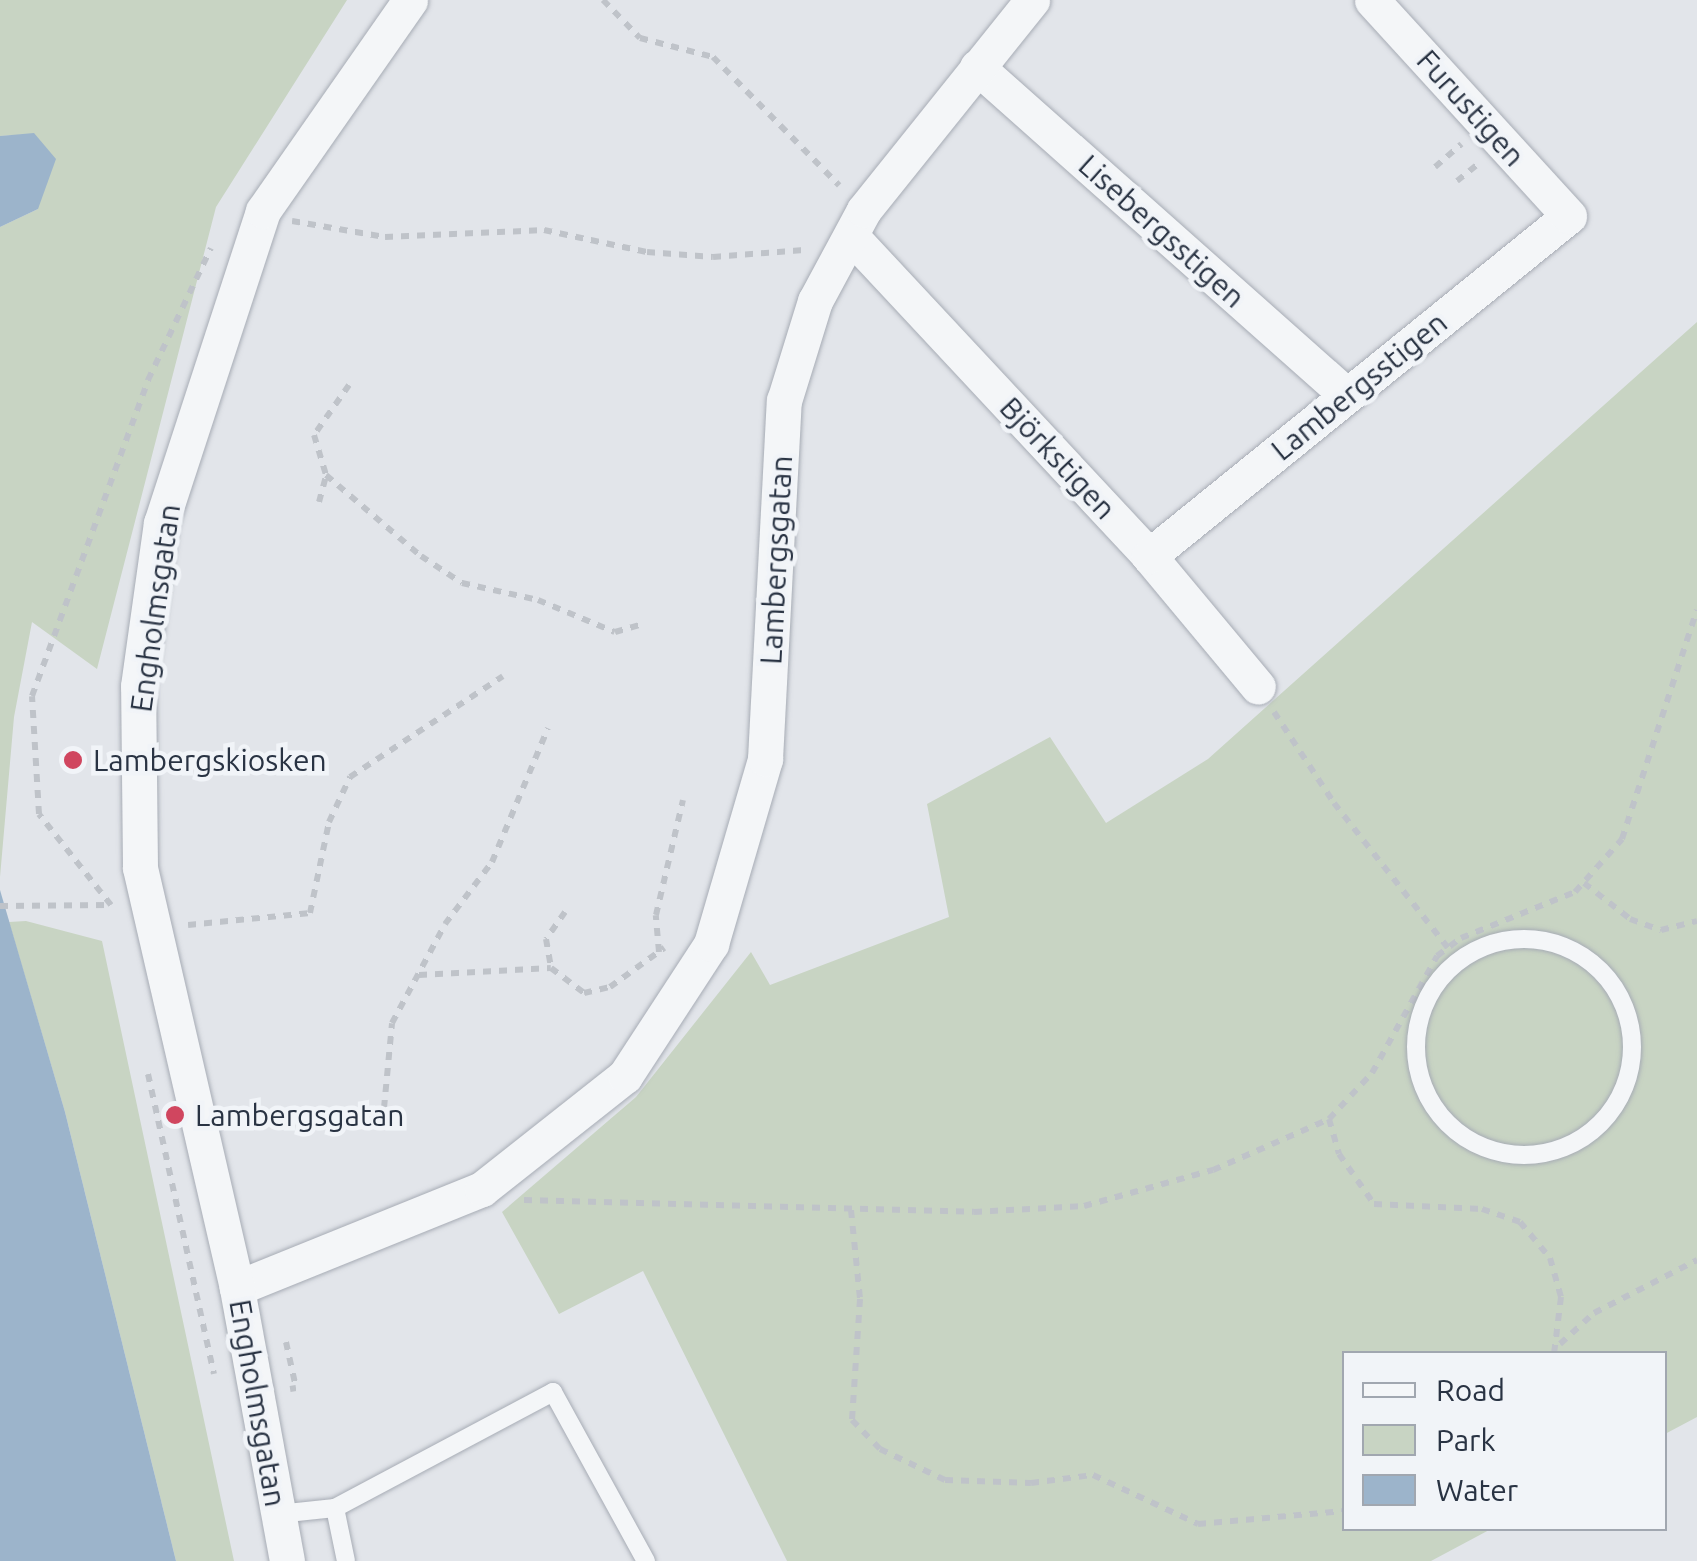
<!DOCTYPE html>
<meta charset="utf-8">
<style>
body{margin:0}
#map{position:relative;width:1697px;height:1561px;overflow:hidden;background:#e2e5ea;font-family:Ubuntu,sans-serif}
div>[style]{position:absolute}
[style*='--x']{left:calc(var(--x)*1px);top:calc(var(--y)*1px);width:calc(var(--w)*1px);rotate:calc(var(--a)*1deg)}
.green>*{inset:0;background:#c8d4c3}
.water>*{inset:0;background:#9cb4cb}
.path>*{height:6px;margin-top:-3px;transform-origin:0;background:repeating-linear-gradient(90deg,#bfc3c9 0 8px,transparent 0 16px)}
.roads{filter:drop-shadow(0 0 2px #a7acb5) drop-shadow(0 0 2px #a7acb5)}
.lane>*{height:18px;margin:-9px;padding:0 9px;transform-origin:9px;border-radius:9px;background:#f4f6f8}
.lane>.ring{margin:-9px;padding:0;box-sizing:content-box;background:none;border:18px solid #f4f6f8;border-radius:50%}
.street>*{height:35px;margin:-17.5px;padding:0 17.5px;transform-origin:17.5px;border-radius:17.5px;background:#f4f6f8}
.dots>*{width:28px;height:28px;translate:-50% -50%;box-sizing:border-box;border:5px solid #f1f4f8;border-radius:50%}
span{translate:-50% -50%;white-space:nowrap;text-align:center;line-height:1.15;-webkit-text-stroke:9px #f1f4f8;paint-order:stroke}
.street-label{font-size:30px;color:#293343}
.poi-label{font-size:30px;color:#293343}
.left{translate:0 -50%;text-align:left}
.legend{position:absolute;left:1342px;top:1351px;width:325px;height:180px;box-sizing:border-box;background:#f1f4f8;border:2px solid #a1a7b0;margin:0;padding:12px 18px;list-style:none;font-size:30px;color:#293343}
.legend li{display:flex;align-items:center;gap:20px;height:50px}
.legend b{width:50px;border:2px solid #a1a7b0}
</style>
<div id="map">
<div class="green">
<i style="clip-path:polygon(0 0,347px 0,216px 207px,97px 669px,32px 622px,14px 717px,0 877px,0 227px,38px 209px,34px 134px,0 136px)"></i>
<i style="clip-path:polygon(1697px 322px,1697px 1417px,1665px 1434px,1664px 1354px,1344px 1354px,1344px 1528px,1491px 1529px,1431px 1561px,787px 1561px,643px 1271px,559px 1314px,502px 1212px,636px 1097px,751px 952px,770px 985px,949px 917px,927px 804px,1050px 737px,1106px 823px,1208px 759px)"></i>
<i style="clip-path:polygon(26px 921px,102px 941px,234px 1561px,176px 1561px,65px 1112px,9px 922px)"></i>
</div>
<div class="water">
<i style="clip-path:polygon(34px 133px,56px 159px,38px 209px,0 227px,0 136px)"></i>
<i style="clip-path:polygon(0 890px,65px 1112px,176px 1561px,0 1561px)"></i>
</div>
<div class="path">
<i style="--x:603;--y:0;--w:53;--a:45.8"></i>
<i style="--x:640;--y:38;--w:75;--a:14.6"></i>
<i style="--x:713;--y:57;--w:180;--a:45.5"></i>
<i style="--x:1435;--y:167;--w:35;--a:-41"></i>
<i style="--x:1457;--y:181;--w:28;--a:-39"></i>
<i style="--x:292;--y:221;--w:94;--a:9.8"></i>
<i style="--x:385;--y:237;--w:159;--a:-2.5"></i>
<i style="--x:544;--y:230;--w:105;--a:12.1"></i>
<i style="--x:647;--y:252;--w:66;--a:4.3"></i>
<i style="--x:713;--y:257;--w:91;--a:-4.4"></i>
<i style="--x:349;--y:385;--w:61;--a:125"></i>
<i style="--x:314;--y:435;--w:42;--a:73.3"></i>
<i style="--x:326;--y:475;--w:125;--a:40.5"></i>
<i style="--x:421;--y:556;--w:49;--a:33.4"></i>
<i style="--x:462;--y:583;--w:78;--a:12.6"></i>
<i style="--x:538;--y:600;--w:83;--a:22.6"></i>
<i style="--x:615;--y:632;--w:25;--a:-16"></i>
<i style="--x:319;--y:502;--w:28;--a:-75"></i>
<i style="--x:1274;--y:712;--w:109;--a:56.6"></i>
<i style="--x:1334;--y:803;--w:184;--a:51.8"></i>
<i style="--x:1584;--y:883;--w:58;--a:38"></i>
<i style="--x:1630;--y:919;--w:33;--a:20"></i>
<i style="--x:1661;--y:930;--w:37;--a:-14"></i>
<i style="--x:111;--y:905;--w:116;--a:-128.4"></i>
<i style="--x:39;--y:814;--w:118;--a:-93.4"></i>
<i style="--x:32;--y:696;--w:337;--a:-69.8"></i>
<i style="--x:148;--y:380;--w:146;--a:-64.5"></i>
<i style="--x:0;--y:906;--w:110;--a:-0.5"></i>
<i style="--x:565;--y:912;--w:33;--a:125"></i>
<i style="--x:546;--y:939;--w:29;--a:80"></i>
<i style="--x:551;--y:968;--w:41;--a:37.1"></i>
<i style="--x:584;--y:993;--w:27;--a:-13"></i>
<i style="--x:610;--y:987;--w:67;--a:-35.8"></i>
<i style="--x:188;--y:925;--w:123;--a:-5.6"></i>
<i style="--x:310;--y:913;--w:93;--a:-78.2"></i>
<i style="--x:329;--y:822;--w:50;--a:-65"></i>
<i style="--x:350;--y:777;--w:183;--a:-33.4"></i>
<i style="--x:659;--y:952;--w:37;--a:-95"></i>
<i style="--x:656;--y:915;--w:118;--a:-76.8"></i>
<i style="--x:419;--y:975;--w:132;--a:-3"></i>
<i style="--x:148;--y:1074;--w:307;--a:77.6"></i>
<i style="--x:384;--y:1108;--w:85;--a:-84.6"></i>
<i style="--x:392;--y:1023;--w:112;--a:-61.8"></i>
<i style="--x:445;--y:924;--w:78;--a:-52.8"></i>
<i style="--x:492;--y:862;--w:145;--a:-67.3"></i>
<i style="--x:1329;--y:1119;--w:36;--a:74"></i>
<i style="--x:1339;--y:1154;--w:61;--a:55"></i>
<i style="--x:1374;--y:1204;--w:108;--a:2.7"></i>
<i style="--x:1482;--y:1209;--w:40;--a:18.9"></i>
<i style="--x:1520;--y:1222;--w:47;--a:50.2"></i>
<i style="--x:1550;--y:1258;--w:41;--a:74.2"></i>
<i style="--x:1561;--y:1297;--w:57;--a:97"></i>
<i style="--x:524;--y:1200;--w:450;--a:1.5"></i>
<i style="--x:974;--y:1212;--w:110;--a:-3.1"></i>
<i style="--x:1084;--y:1206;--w:134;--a:-15.6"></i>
<i style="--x:1213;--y:1170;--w:127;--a:-23.7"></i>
<i style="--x:1329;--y:1119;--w:63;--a:-46.9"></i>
<i style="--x:1372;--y:1073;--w:134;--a:-60.9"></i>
<i style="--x:1437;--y:956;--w:30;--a:-37"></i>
<i style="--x:1461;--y:938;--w:123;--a:-22"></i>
<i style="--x:1575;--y:892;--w:71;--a:-48.4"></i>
<i style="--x:1622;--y:839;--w:241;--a:-71.9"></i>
<i style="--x:851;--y:1210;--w:89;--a:84.2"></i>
<i style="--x:860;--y:1299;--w:121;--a:93.8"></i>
<i style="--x:852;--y:1420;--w:40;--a:46"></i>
<i style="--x:880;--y:1449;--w:72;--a:25.5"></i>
<i style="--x:945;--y:1480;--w:86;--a:2"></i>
<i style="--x:1031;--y:1483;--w:63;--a:-7.4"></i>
<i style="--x:1093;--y:1475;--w:116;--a:25"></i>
<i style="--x:1198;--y:1524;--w:147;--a:-5.1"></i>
<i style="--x:286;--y:1342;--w:47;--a:77.7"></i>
<i style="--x:296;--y:1388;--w:6;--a:171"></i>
<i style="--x:1560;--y:1344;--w:46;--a:-42.4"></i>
<i style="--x:1594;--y:1313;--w:116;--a:-27.2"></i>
</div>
<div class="roads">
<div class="lane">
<i class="ring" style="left:1416px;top:939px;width:198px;height:198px"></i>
<i style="--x:335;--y:1508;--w:247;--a:-28"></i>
<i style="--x:553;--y:1392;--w:193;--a:61.2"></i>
<i style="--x:278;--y:1514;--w:57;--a:-6"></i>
<i style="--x:335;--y:1508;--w:54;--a:78.3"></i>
</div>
<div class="street">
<i style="--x:977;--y:67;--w:494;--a:41.6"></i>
<i style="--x:851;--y:236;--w:437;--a:47"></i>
<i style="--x:1149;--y:556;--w:170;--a:50.2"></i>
<i style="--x:1149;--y:556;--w:540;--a:-38.99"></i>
<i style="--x:1569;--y:216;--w:292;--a:-132.4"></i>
<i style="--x:237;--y:1288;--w:264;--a:-22"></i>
<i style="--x:482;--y:1189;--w:182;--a:-38.3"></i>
<i style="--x:625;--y:1076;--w:158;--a:-56.9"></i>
<i style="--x:711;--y:944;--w:193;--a:-73.7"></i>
<i style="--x:765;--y:759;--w:359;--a:-87"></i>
<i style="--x:784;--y:401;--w:105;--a:-72.8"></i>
<i style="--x:815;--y:301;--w:103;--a:-61.7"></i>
<i style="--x:864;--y:210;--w:269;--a:-51.3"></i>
<i style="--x:287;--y:1561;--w:278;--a:-100.4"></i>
<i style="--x:237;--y:1288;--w:431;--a:-103"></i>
<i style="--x:140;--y:868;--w:182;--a:-90.6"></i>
<i style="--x:138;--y:686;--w:165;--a:-82"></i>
<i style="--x:161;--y:523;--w:328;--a:-71.9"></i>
<i style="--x:263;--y:211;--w:257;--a:-55.1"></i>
</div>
</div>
<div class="dots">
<i style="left:73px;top:760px;background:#d0465f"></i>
<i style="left:175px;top:1115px;background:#d0465f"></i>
</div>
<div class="street-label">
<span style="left:1471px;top:108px;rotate:48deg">Furustigen</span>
<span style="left:1162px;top:231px;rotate:42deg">Lisebergsstigen</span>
<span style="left:1359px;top:386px;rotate:-39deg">Lambergsstigen</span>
<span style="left:1058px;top:458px;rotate:47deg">Björkstigen</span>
<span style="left:776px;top:560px;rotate:-87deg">Lambergsgatan</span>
<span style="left:155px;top:608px;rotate:-82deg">Engholmsgatan</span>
<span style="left:258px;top:1403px;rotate:80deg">Engholmsgatan</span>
</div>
<div class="poi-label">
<span class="left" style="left:93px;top:760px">Lambergskiosken</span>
<span class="left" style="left:195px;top:1115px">Lambergsgatan</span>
</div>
<ul class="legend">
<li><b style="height:12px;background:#f4f6f8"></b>Road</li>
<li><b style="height:28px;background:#c8d4c3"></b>Park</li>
<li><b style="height:28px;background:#9cb4cb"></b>Water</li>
</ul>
</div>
